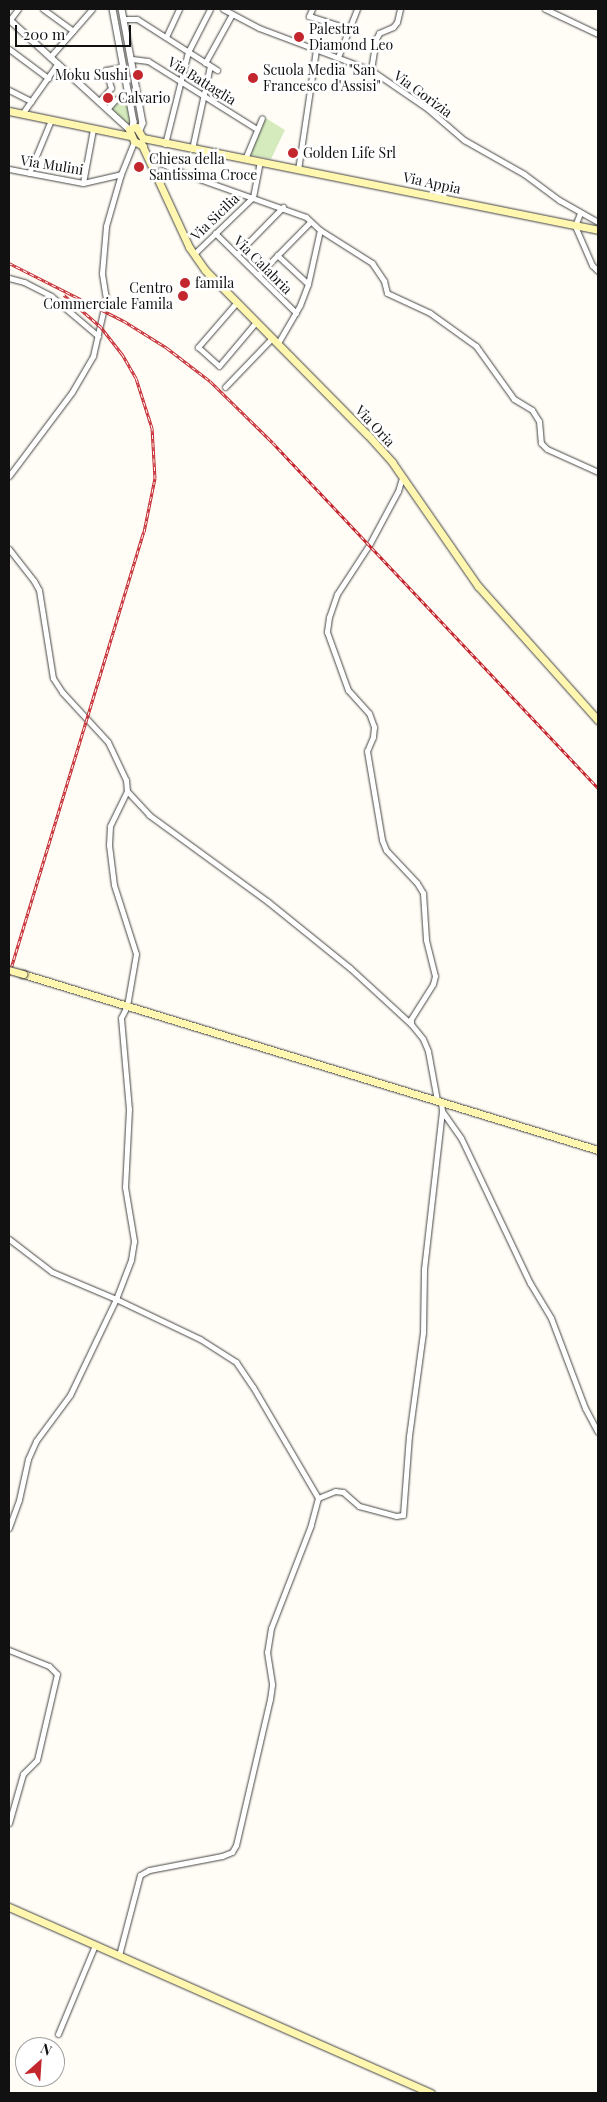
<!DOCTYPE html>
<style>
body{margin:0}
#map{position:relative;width:607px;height:2102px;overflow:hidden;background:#fffdf5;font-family:"Playfair Display",serif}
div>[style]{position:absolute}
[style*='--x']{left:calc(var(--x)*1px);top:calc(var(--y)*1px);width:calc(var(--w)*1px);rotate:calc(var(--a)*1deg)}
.green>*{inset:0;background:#d5ebbd}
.roads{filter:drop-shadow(0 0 1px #444) drop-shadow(0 0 1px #444)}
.minor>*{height:5px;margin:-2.5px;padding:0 2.5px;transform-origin:2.5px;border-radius:2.5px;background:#fff}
.tertiary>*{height:5.5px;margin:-2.75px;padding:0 2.75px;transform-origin:2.75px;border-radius:2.75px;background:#fff}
.secondary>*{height:7px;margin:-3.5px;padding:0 3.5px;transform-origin:3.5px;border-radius:3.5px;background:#fff6b0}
.rail>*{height:3px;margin-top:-1.5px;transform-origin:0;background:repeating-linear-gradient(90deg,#fff 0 4px,#c4262e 0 8px);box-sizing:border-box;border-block:1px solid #c4262e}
.bridges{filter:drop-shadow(0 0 1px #333) drop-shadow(0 0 1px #333)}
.secondary-bridge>*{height:7px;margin:-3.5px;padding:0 3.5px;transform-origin:3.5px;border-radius:3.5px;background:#fff6b0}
.dots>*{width:14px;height:14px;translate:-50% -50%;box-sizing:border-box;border:2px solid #fff;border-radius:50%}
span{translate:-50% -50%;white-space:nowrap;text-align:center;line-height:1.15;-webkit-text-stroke:5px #fff;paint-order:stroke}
.poi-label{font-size:14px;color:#111}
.left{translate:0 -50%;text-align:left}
.right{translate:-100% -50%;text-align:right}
.street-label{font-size:14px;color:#111}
.frame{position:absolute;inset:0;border:10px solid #111;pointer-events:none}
.north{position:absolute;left:15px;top:2037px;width:50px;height:50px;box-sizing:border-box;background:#fff;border:1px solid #a0a0a0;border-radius:50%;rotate:26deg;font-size:14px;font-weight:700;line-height:20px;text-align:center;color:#111}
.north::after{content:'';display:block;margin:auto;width:18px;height:22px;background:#c4262e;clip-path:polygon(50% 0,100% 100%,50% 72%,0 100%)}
.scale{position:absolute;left:15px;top:25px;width:116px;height:22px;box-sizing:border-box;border:2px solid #111;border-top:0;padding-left:6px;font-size:15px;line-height:18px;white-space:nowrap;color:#111;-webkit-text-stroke:4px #fff;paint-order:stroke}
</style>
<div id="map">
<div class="green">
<i style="clip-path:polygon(127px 94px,132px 123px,127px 125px,113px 111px,113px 108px)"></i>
<i style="clip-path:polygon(264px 117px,285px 130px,271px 159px,249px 155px)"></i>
</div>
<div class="roads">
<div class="minor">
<i style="--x:43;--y:9;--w:37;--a:36"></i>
<i style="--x:223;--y:9;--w:41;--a:27.8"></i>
<i style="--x:259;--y:28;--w:120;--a:20.6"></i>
<i style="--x:371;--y:70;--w:69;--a:34.4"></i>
<i style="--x:428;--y:109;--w:48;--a:40.7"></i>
<i style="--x:464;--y:140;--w:69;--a:29.5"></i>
<i style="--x:524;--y:174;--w:44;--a:36.6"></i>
<i style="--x:559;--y:200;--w:45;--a:29.4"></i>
<i style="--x:312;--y:9;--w:8;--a:113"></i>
<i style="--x:309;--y:16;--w:42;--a:18"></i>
<i style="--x:545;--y:9;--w:59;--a:25.3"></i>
<i style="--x:124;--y:19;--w:13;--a:0"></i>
<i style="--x:137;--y:19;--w:95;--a:32.5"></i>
<i style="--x:9;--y:21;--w:15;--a:-53"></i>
<i style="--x:166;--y:37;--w:31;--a:-65"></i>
<i style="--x:9;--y:49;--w:49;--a:36.6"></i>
<i style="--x:50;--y:57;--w:64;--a:-48.8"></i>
<i style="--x:338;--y:57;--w:52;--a:-68.4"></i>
<i style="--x:132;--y:59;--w:16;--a:7"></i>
<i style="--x:148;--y:61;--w:128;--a:32"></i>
<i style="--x:205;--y:63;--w:56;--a:-61.1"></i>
<i style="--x:371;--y:70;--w:31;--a:-81"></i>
<i style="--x:376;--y:39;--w:7;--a:-63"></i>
<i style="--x:379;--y:33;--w:15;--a:-23"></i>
<i style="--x:393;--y:27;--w:6;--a:-51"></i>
<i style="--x:397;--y:22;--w:13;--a:-77"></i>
<i style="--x:9;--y:90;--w:25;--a:27"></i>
<i style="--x:99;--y:101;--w:18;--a:-47"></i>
<i style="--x:111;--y:88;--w:19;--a:-106"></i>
<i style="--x:106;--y:70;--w:17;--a:-10"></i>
<i style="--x:107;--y:109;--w:12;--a:-48"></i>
<i style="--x:115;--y:100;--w:16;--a:-35"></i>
<i style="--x:22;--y:114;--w:62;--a:-54.8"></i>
<i style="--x:165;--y:144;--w:95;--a:-76"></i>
<i style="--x:188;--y:52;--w:48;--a:-62.9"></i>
<i style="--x:192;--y:149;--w:85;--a:-77.8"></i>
<i style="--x:150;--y:159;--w:56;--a:22"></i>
<i style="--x:202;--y:180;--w:110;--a:19.6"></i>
<i style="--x:306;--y:217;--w:19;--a:43"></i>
<i style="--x:320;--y:230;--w:62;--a:32.4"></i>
<i style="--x:372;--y:263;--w:22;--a:56"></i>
<i style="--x:384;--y:281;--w:12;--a:76"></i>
<i style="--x:387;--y:293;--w:47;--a:24.9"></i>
<i style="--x:430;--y:313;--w:57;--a:35.7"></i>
<i style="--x:476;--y:346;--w:65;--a:54.4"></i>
<i style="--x:514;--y:399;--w:21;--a:31"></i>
<i style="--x:532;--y:410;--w:13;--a:58"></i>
<i style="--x:539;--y:421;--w:22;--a:85"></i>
<i style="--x:541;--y:443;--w:8;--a:45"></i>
<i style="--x:547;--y:449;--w:56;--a:24.3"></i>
<i style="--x:245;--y:159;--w:44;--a:-67.5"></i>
<i style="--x:9;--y:169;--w:75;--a:10.7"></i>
<i style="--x:83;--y:183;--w:39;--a:-13"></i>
<i style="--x:298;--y:170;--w:122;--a:-81.5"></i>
<i style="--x:29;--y:173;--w:57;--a:-67.5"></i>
<i style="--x:83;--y:183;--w:55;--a:-79.5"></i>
<i style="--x:580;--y:213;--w:14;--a:111"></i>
<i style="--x:575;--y:226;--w:43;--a:66.4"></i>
<i style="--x:592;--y:265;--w:8;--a:45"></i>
<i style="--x:215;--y:233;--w:114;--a:44.6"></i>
<i style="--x:194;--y:254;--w:82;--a:-44"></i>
<i style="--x:253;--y:197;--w:36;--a:-79"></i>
<i style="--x:237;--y:254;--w:66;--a:-45.6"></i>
<i style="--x:277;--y:255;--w:42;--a:43.1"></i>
<i style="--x:258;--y:275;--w:74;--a:-45.5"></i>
<i style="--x:9;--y:278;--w:16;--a:15"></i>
<i style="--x:24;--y:282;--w:30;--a:27"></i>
<i style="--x:51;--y:296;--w:62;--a:40.4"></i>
<i style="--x:237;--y:302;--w:60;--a:130.9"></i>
<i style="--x:198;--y:347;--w:28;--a:42"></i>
<i style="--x:219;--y:366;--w:57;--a:-49.9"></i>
<i style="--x:278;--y:343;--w:44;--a:-59.9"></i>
<i style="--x:300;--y:305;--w:22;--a:-69"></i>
<i style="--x:308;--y:284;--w:55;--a:-77.5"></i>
<i style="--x:225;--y:387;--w:68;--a:-46.2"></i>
<i style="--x:9;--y:476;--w:105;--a:-53.1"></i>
<i style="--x:72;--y:392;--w:42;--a:-59.7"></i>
<i style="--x:93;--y:356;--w:58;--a:-77.2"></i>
<i style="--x:106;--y:299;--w:26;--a:-99"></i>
<i style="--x:102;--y:273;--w:47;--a:-85.1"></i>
<i style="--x:106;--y:226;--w:54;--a:-73.9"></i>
<i style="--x:121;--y:174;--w:35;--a:-68"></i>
<i style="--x:402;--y:478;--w:14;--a:107"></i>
<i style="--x:398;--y:491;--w:61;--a:118.2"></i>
<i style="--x:369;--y:545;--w:59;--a:123.1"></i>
<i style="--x:337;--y:594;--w:24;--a:109"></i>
<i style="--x:329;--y:617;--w:15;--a:98"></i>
<i style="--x:327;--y:632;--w:62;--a:70.1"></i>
<i style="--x:348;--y:690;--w:31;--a:48"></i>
<i style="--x:369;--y:713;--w:15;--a:70"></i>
<i style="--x:374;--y:727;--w:10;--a:96"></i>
<i style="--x:373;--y:737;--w:15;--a:113"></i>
<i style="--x:367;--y:751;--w:90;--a:80.4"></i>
<i style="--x:382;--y:840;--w:11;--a:68"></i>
<i style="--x:386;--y:850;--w:45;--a:46.8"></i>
<i style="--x:417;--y:883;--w:12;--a:59"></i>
<i style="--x:423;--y:893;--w:47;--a:86.3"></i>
<i style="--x:426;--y:940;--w:37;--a:76"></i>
<i style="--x:435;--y:976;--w:8;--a:104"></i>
<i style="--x:433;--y:984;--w:41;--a:122.2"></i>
<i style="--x:411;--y:1019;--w:5;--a:90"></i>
<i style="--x:411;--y:1024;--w:19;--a:51"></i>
<i style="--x:423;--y:1039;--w:13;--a:67"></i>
<i style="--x:428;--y:1051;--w:50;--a:79.6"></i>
<i style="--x:9;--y:549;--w:41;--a:52"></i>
<i style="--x:34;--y:581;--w:10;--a:61"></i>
<i style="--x:39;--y:590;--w:89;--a:81"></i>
<i style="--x:53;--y:678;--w:17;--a:57"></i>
<i style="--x:62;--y:692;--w:68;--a:47.4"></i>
<i style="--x:108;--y:742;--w:42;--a:64.7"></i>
<i style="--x:126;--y:780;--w:11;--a:85"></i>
<i style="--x:127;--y:791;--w:39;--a:116"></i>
<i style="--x:110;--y:826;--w:19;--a:93"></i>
<i style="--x:109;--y:845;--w:40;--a:82.9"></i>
<i style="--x:114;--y:885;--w:72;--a:72.3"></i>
<i style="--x:136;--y:954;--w:53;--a:99.8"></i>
<i style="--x:127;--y:1006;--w:13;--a:117"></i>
<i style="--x:121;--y:1018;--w:91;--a:85"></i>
<i style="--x:129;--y:1109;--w:78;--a:92.9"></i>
<i style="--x:125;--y:1187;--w:55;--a:80.5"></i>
<i style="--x:134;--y:1241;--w:19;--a:99"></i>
<i style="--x:131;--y:1260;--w:42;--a:111"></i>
<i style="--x:116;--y:1299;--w:106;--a:115.6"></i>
<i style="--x:70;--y:1395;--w:57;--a:126.5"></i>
<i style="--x:36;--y:1441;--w:20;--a:114"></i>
<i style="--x:28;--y:1459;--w:42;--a:102.4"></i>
<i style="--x:19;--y:1500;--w:30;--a:110"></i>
<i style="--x:127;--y:791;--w:33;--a:47"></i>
<i style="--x:149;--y:815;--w:146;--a:36.1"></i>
<i style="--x:267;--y:901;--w:107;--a:38.9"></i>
<i style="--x:350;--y:968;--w:83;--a:42.6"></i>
<i style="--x:442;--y:1111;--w:33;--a:55"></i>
<i style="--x:461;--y:1138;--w:161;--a:64.6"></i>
<i style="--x:530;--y:1283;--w:41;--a:59"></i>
<i style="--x:551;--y:1318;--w:96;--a:69.3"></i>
<i style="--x:585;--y:1408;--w:27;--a:62"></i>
<i style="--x:9;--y:1239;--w:54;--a:37.5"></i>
<i style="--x:52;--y:1272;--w:69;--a:22.9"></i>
<i style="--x:116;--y:1299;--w:93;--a:25.5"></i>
<i style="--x:200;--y:1339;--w:43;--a:32.6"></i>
<i style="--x:236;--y:1362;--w:30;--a:56"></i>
<i style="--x:253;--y:1387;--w:129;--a:59.6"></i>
<i style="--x:318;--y:1498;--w:28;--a:105"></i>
<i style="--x:311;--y:1525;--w:110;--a:111.2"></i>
<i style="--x:271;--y:1628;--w:24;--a:99"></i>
<i style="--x:267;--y:1652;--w:33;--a:81"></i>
<i style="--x:272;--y:1685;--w:14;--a:98"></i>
<i style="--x:270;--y:1699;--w:150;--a:103.1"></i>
<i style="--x:236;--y:1845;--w:8;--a:120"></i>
<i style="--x:232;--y:1852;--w:11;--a:158"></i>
<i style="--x:222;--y:1856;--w:74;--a:169.1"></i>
<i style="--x:149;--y:1870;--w:10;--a:151"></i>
<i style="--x:140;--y:1875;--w:83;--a:104.7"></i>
<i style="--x:318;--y:1498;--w:18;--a:-22"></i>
<i style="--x:335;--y:1491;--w:8;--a:7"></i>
<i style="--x:343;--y:1492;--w:21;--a:41"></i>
<i style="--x:359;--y:1506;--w:38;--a:15"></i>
<i style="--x:396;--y:1516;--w:7;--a:-8"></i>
<i style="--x:403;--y:1515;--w:79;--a:-85.7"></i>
<i style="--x:409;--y:1436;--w:104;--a:-82.3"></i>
<i style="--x:423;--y:1333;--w:64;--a:-89.1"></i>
<i style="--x:424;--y:1269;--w:159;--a:-83.5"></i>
<i style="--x:442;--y:1111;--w:9;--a:-96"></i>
<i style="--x:9;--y:1650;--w:43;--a:21.8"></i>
<i style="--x:49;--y:1666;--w:11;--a:45"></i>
<i style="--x:57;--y:1674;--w:88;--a:103.1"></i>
<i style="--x:37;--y:1760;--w:20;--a:135"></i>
<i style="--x:23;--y:1774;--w:51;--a:105.9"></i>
<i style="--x:58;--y:2034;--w:96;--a:-67.4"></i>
</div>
<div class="tertiary">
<i style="--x:113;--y:9;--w:115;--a:79.5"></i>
<i style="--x:134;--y:122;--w:5;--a:101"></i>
<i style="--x:122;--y:9;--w:116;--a:79.6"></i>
<i style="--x:143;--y:123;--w:9;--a:111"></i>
<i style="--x:9;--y:19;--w:163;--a:42.5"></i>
</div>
<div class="secondary">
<i style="--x:9;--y:111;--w:124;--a:11.7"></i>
<i style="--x:143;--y:138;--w:464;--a:11.4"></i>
<i style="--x:141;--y:143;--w:115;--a:65.2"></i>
<i style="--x:189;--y:247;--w:28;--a:55"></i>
<i style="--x:205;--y:270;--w:231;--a:45.4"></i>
<i style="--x:367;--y:434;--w:38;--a:48"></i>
<i style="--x:392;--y:462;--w:151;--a:55.3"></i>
<i style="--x:478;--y:586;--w:180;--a:48.2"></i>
<i style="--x:143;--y:146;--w:10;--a:-151"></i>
<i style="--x:134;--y:141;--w:13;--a:-113"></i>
<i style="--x:129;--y:129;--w:7;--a:-16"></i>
<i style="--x:136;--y:127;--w:13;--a:58"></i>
<i style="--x:23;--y:974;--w:601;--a:17.02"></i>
<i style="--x:9;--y:1907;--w:461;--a:23.8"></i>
</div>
</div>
<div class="rail">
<i style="--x:9;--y:263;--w:129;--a:26.8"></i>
<i style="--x:124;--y:321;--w:51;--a:32.1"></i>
<i style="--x:167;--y:348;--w:54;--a:37.5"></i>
<i style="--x:210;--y:381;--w:88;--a:44.5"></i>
<i style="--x:273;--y:443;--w:474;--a:46.7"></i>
<i style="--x:9;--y:975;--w:463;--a:-73.1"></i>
<i style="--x:144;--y:532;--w:55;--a:-78.5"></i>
<i style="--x:155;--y:478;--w:50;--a:-93.4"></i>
<i style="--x:152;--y:428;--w:52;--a:-107.7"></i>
<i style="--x:136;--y:378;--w:28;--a:-120"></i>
<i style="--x:122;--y:354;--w:34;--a:-128"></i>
<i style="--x:101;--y:327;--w:49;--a:-139.1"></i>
</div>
<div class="bridges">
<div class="secondary-bridge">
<i style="--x:9;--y:970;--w:15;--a:16"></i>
</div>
</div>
<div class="dots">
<i style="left:299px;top:37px;background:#c4262e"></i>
<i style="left:138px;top:75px;background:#c4262e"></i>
<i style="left:253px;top:78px;background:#c4262e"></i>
<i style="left:108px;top:98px;background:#c4262e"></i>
<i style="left:293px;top:153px;background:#c4262e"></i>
<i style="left:139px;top:167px;background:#c4262e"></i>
<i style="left:185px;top:283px;background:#c4262e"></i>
<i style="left:183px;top:296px;background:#c4262e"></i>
</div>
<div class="poi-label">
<span class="left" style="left:309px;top:37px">Palestra<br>Diamond Leo</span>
<span class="left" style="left:263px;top:78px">Scuola Media "San<br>Francesco d'Assisi"</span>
<span class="right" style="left:128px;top:75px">Moku Sushi</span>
<span class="left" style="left:118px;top:98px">Calvario</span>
<span class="left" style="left:303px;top:153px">Golden Life Srl</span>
<span class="left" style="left:149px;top:167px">Chiesa della<br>Santissima Croce</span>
<span class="left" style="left:195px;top:283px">famila</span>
<span class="right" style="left:173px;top:296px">Centro<br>Commerciale Famila</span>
</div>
<div class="street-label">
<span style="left:202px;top:81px;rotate:32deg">Via Battaglia</span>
<span style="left:423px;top:94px;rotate:36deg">Via Gorizia</span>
<span style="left:52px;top:165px;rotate:9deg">Via Mulini</span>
<span style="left:432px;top:183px;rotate:12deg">Via Appia</span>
<span style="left:215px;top:217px;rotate:-44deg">Via Sicilia</span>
<span style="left:263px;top:265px;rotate:45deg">Via Calabria</span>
<span style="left:375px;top:426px;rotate:47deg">Via Oria</span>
</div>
<div class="frame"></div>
<div class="north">N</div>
<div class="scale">200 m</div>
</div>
